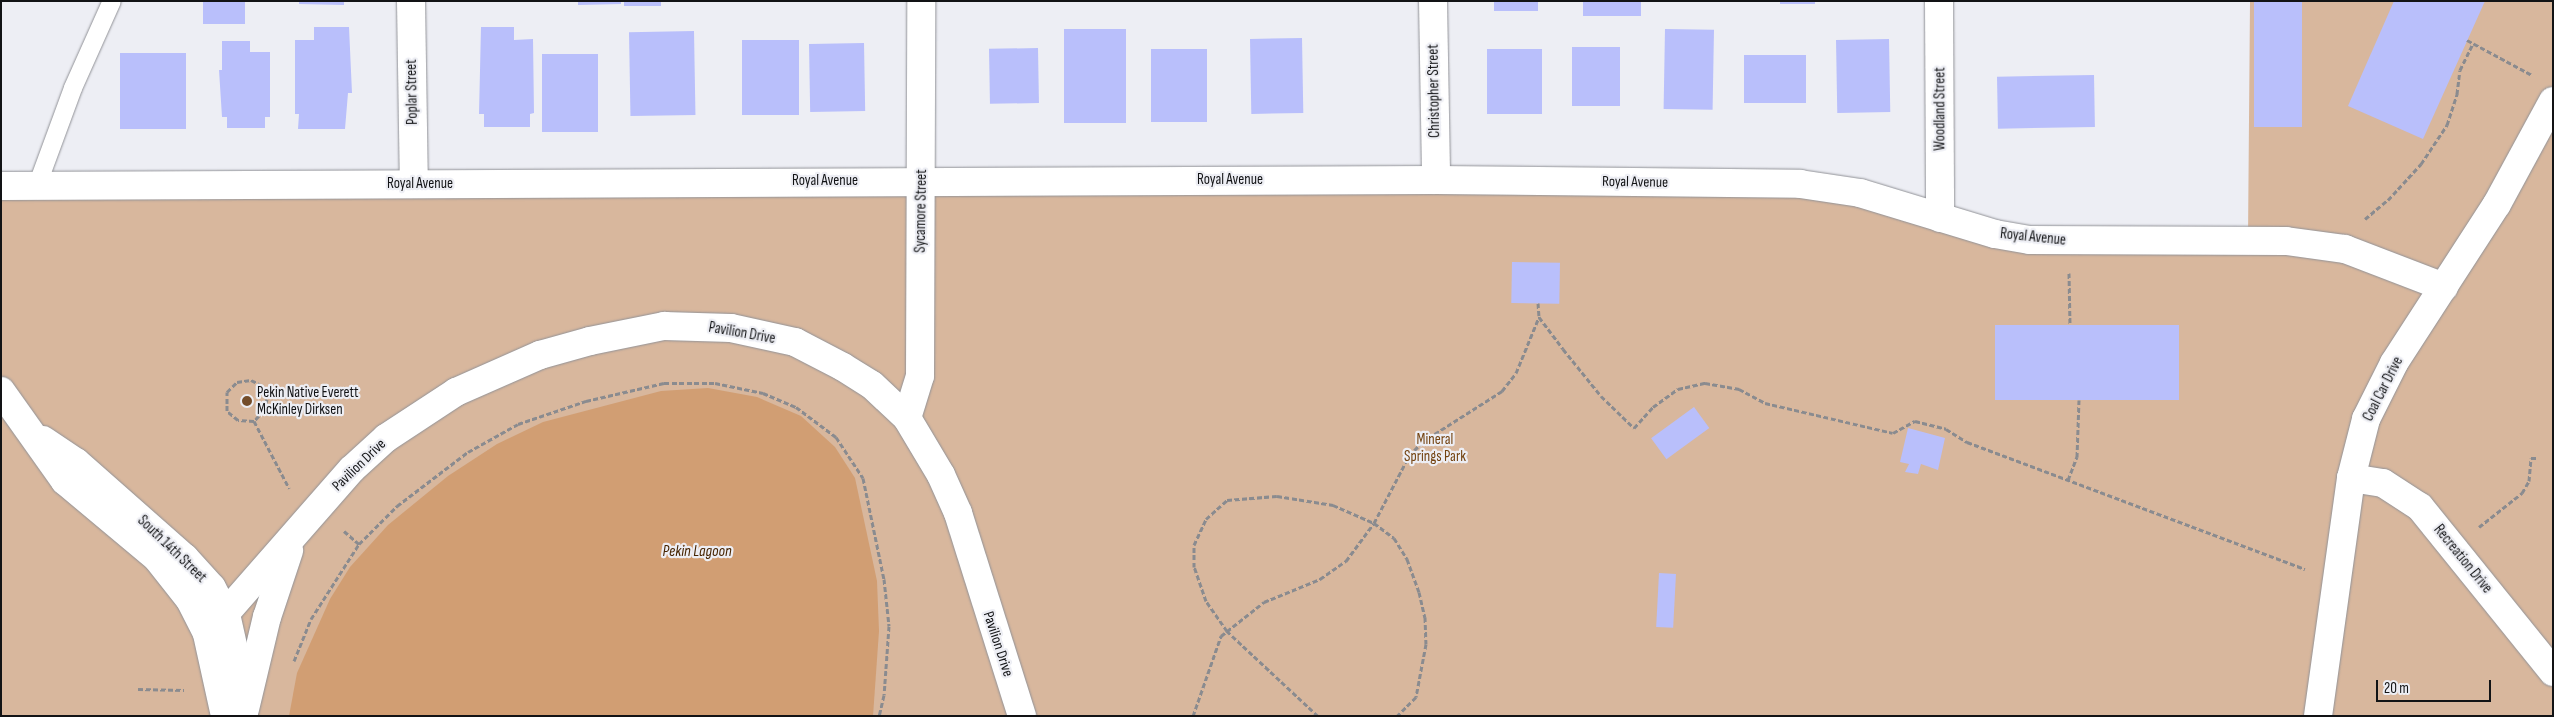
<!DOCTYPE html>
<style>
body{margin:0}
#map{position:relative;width:2554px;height:717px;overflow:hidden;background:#edeef4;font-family:"Sofia Sans Condensed",sans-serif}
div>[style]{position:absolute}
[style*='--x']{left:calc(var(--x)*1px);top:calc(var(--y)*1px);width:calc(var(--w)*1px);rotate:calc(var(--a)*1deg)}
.green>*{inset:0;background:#d8b79d}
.water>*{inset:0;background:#d19e73}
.building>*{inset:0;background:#b9bffb;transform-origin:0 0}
.path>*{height:3px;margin-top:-1.5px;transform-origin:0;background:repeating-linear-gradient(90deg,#8a8b8f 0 5px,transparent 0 7.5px)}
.roads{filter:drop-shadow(0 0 1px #919297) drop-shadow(0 0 1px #919297)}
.lane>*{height:18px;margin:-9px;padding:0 9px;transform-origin:9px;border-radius:9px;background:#fff}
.street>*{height:28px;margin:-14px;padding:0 14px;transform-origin:14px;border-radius:14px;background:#fff}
.secondary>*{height:28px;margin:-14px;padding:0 14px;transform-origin:14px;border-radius:14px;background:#fff}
.dots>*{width:14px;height:14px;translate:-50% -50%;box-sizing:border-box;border:2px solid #edeef4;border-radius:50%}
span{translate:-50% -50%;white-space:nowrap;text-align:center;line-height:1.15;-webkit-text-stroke:4.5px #edeef4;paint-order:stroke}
.street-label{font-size:15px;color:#121315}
.poi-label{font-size:15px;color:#121315}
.left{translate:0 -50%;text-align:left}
.park-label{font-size:15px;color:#73420f}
.water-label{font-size:16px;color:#462401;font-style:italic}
.frame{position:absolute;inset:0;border:2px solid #121315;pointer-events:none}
.scale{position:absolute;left:2376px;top:680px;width:115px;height:22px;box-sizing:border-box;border:2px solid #121315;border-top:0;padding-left:6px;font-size:15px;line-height:18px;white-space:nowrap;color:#121315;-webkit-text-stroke:4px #edeef4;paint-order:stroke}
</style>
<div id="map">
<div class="green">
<i style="clip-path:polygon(2250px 1px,2553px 1px,2553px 716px,1px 716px,1px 186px,1772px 184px,2029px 240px,2248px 237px)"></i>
</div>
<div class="water">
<i style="clip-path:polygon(708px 388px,757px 397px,801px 416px,835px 447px,855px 478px,877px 581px,879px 631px,873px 716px,289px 716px,297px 673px,330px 599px,350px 567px,388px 525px,448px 476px,497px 444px,543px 422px,661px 391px)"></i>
</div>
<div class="building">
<i style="left:203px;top:1px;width:42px;height:23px"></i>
<i style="clip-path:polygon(299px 1px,344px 1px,344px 5px,299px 4px)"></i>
<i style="clip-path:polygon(578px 1px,621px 1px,621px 4px,578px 5px)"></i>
<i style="left:624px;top:1px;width:37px;height:5px"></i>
<i style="left:1494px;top:1px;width:44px;height:10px"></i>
<i style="left:1583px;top:1px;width:58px;height:15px"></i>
<i style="left:1780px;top:1px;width:35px;height:3px"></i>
<i style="left:2254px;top:1px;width:48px;height:126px"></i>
<i style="clip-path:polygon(2394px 1px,2485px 1px,2423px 139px,2348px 106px)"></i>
<i style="clip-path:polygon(314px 27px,349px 27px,352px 93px,348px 93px,345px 129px,298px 129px,299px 114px,295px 114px,295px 40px,314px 40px)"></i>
<i style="clip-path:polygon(481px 27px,514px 27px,514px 40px,533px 39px,534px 113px,530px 114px,530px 127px,484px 127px,484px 114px,479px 114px)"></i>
<i style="left:1064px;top:29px;width:62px;height:94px"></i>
<i style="left:1665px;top:29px;width:49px;height:80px;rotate:1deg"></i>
<i style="left:694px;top:31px;width:84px;height:65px;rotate:89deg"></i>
<i style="left:1302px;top:38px;width:75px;height:52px;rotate:89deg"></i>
<i style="left:1889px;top:39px;width:73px;height:53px;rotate:89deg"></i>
<i style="left:742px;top:40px;width:57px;height:75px"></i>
<i style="clip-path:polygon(222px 41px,250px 41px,250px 52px,270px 52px,270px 117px,265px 117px,265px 128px,227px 128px,227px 117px,222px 117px,219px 70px,222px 70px)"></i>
<i style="left:864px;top:43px;width:68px;height:55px;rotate:89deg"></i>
<i style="left:1572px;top:47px;width:48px;height:59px"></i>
<i style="left:1038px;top:48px;width:55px;height:49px;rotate:89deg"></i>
<i style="left:1207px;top:49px;width:73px;height:56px;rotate:90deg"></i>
<i style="left:1542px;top:49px;width:65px;height:55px;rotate:90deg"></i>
<i style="left:120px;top:53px;width:66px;height:76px"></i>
<i style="left:542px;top:54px;width:56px;height:78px"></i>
<i style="left:1744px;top:55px;width:62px;height:48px"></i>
<i style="left:2094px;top:75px;width:52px;height:97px;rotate:89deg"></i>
<i style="left:1512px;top:262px;width:48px;height:41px;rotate:1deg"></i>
<i style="left:1995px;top:325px;width:184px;height:75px"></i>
<i style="left:1694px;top:407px;width:26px;height:53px;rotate:54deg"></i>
<i style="clip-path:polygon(1908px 428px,1945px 438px,1938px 470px,1921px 464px,1918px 474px,1905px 472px,1909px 464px,1900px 462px)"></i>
<i style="left:1659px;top:573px;width:17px;height:54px;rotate:3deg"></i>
</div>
<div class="path">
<i style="--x:2467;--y:40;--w:74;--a:28.3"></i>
<i style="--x:2365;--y:219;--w:30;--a:-40"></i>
<i style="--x:2388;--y:200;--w:49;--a:-47.5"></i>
<i style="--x:2421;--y:164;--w:47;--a:-56.3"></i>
<i style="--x:2447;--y:125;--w:33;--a:-72"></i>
<i style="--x:2457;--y:94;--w:24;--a:-83"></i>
<i style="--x:2460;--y:70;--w:30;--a:-64"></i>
<i style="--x:2069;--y:273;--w:52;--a:88.9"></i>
<i style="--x:1538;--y:303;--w:14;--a:86"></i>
<i style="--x:1539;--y:317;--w:40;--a:53"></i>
<i style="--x:1563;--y:349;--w:60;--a:51"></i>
<i style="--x:1601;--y:396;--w:46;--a:44.1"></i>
<i style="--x:1634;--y:428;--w:28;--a:-48"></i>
<i style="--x:1653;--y:407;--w:31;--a:-36"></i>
<i style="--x:1678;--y:389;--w:28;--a:-13"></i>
<i style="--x:1705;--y:383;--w:35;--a:10"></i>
<i style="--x:1739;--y:389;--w:30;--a:28"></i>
<i style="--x:1765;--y:403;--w:131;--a:13.2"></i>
<i style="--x:1893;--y:433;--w:25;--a:-29"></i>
<i style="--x:1915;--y:421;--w:32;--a:14"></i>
<i style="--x:1946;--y:429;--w:25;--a:32"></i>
<i style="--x:1967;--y:442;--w:361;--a:20.6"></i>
<i style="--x:254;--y:421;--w:16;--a:-176"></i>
<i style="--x:238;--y:420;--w:14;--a:-141"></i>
<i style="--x:227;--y:411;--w:19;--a:-90"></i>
<i style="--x:227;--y:392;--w:14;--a:-45"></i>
<i style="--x:237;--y:382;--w:14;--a:-8"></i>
<i style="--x:251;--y:380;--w:11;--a:27"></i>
<i style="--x:261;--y:385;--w:15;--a:67"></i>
<i style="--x:267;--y:399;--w:11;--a:105"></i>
<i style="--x:264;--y:410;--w:15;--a:132"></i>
<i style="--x:254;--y:421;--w:76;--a:62.4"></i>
<i style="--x:2068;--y:480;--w:25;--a:-69"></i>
<i style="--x:2077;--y:457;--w:57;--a:-88"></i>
<i style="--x:2479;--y:527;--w:55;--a:-38.3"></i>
<i style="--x:2522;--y:493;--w:14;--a:-60"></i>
<i style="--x:2529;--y:481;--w:23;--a:-85"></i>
<i style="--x:2531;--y:458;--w:5;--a:0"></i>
<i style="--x:344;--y:531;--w:20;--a:41"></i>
<i style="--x:294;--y:661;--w:45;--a:-68"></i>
<i style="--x:311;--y:619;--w:89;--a:-57.4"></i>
<i style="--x:359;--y:544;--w:54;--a:-45"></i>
<i style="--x:397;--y:506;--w:89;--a:-37.3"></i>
<i style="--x:468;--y:452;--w:57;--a:-29.2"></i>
<i style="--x:518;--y:424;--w:72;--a:-18.7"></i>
<i style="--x:586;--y:401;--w:80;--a:-13"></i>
<i style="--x:664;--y:383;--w:51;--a:0"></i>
<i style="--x:715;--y:383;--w:49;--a:11.8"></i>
<i style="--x:763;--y:393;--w:36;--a:23"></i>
<i style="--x:796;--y:407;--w:50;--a:36.9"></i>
<i style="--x:836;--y:437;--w:49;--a:56.6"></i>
<i style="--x:863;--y:478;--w:103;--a:78.3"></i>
<i style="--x:884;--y:579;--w:47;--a:83.9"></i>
<i style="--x:889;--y:626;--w:69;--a:94.1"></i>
<i style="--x:884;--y:695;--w:22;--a:103"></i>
<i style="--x:138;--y:689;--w:46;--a:1.2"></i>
<i style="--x:1193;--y:716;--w:85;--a:-70.7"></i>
<i style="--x:1221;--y:636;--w:55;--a:-38.3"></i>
<i style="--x:1264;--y:602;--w:61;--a:-22.3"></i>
<i style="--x:1320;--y:579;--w:32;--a:-35"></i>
<i style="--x:1346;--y:561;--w:47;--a:-53.6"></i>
<i style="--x:1374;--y:523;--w:76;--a:-62.4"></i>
<i style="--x:1409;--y:456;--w:19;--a:-47"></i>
<i style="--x:1422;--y:442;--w:95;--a:-32.5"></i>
<i style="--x:1502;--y:391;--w:23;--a:-52"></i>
<i style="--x:1516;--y:373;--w:61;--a:-67.7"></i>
<i style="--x:1318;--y:716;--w:125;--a:-137"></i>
<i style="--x:1227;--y:631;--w:37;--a:-125"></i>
<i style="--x:1206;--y:601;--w:36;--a:-109"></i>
<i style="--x:1194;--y:567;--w:22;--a:-90"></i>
<i style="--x:1194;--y:545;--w:29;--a:-65"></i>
<i style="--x:1206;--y:519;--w:28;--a:-42"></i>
<i style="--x:1227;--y:500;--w:50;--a:-4.6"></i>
<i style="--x:1277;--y:496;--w:57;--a:9.1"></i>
<i style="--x:1333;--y:505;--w:45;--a:23.7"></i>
<i style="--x:1374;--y:523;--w:25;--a:37"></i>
<i style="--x:1394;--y:538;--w:25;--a:58"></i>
<i style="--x:1407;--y:559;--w:35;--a:70"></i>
<i style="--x:1419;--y:592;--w:26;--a:77"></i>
<i style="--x:1425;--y:617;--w:27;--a:88"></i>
<i style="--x:1426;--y:644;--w:54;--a:100.7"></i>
<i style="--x:1416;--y:697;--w:27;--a:135"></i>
</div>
<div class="roads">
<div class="lane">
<i style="--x:37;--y:186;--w:104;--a:-69.8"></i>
<i style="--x:73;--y:88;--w:95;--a:-65.9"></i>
</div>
<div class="street">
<i style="--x:411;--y:1;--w:183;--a:89.1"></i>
<i style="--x:1433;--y:1;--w:179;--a:89"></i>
<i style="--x:1939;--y:1;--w:217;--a:89.7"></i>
<i style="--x:1;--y:186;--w:1435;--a:-0.24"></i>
<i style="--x:1436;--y:180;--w:364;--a:0.6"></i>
<i style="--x:1800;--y:184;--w:61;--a:8.5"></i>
<i style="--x:1860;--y:193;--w:141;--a:16.9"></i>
<i style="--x:1995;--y:234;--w:35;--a:10"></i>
<i style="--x:2029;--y:240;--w:257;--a:0.2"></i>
<i style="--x:2286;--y:241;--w:60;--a:7.7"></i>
<i style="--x:2345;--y:249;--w:106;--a:21"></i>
<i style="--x:907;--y:418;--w:44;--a:-72.8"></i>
<i style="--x:920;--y:376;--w:375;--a:-89.8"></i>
<i style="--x:2351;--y:478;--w:32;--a:9"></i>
<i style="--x:2383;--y:483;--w:44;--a:33"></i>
<i style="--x:2420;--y:507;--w:212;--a:51.1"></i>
<i style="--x:210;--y:631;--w:215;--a:-48.8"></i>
<i style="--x:352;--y:469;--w:46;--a:-42.4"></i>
<i style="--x:386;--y:438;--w:84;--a:-33.3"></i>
<i style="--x:456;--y:392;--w:92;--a:-23.8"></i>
<i style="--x:540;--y:355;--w:52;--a:-15.6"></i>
<i style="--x:590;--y:341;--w:76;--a:-11.5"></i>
<i style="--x:664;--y:326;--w:67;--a:1.7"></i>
<i style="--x:731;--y:328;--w:66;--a:12.3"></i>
<i style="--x:795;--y:342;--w:54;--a:27.5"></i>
<i style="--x:843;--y:367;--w:34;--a:32"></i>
<i style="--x:872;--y:385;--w:48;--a:43.3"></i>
<i style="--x:907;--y:418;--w:66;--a:59.2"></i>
<i style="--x:941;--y:475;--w:42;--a:65.9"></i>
<i style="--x:958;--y:513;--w:213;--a:72.5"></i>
<i style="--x:245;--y:709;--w:95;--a:-76.6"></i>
<i style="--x:267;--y:617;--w:70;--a:-71.6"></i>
<i style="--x:2318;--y:716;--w:240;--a:-82.1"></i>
<i style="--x:2351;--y:478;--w:61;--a:-75.7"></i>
<i style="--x:2366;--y:419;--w:63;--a:-63.4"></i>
<i style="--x:2394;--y:363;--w:189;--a:-57.1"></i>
<i style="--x:2497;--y:204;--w:117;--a:-61.5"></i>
</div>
<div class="secondary">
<i style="--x:1;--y:391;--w:110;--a:54.6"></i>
<i style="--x:65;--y:481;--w:120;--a:39.9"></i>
<i style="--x:157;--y:558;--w:53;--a:51.8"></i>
<i style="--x:190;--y:600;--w:38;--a:63"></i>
<i style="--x:207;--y:634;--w:84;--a:77.6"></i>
<i style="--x:43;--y:440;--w:40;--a:34"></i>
<i style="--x:76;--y:462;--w:145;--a:41.4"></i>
<i style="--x:185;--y:558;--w:40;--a:48"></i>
<i style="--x:212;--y:588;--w:30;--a:62"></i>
<i style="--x:226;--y:614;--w:59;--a:77.4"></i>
<i style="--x:239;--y:672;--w:44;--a:83.5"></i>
</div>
</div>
<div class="dots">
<i style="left:247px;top:401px;background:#744d2b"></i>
</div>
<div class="street-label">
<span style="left:1434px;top:91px;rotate:-91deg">Christopher Street</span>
<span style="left:412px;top:92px;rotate:-91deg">Poplar Street</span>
<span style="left:1940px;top:109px;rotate:-90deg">Woodland Street</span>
<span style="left:1230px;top:180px">Royal Avenue</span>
<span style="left:825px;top:181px">Royal Avenue</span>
<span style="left:1635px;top:182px;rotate:1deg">Royal Avenue</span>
<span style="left:420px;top:184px">Royal Avenue</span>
<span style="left:921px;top:211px;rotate:-89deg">Sycamore Street</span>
<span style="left:2033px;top:237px;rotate:6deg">Royal Avenue</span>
<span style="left:742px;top:333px;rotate:10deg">Pavilion Drive</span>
<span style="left:2383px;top:389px;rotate:-63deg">Coal Car Drive</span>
<span style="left:359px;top:465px;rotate:-44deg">Pavilion Drive</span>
<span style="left:172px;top:549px;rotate:44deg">South 14th Street</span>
<span style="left:2463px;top:559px;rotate:51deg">Recreation Drive</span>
<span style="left:998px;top:644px;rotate:72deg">Pavilion Drive</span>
</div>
<div class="poi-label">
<span class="left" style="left:257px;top:401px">Pekin Native Everett<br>McKinley Dirksen</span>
</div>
<div class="park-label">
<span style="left:1435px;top:448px">Mineral<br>Springs Park</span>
</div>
<div class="water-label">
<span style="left:697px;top:552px">Pekin Lagoon</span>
</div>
<div class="frame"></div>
<div class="scale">20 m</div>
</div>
